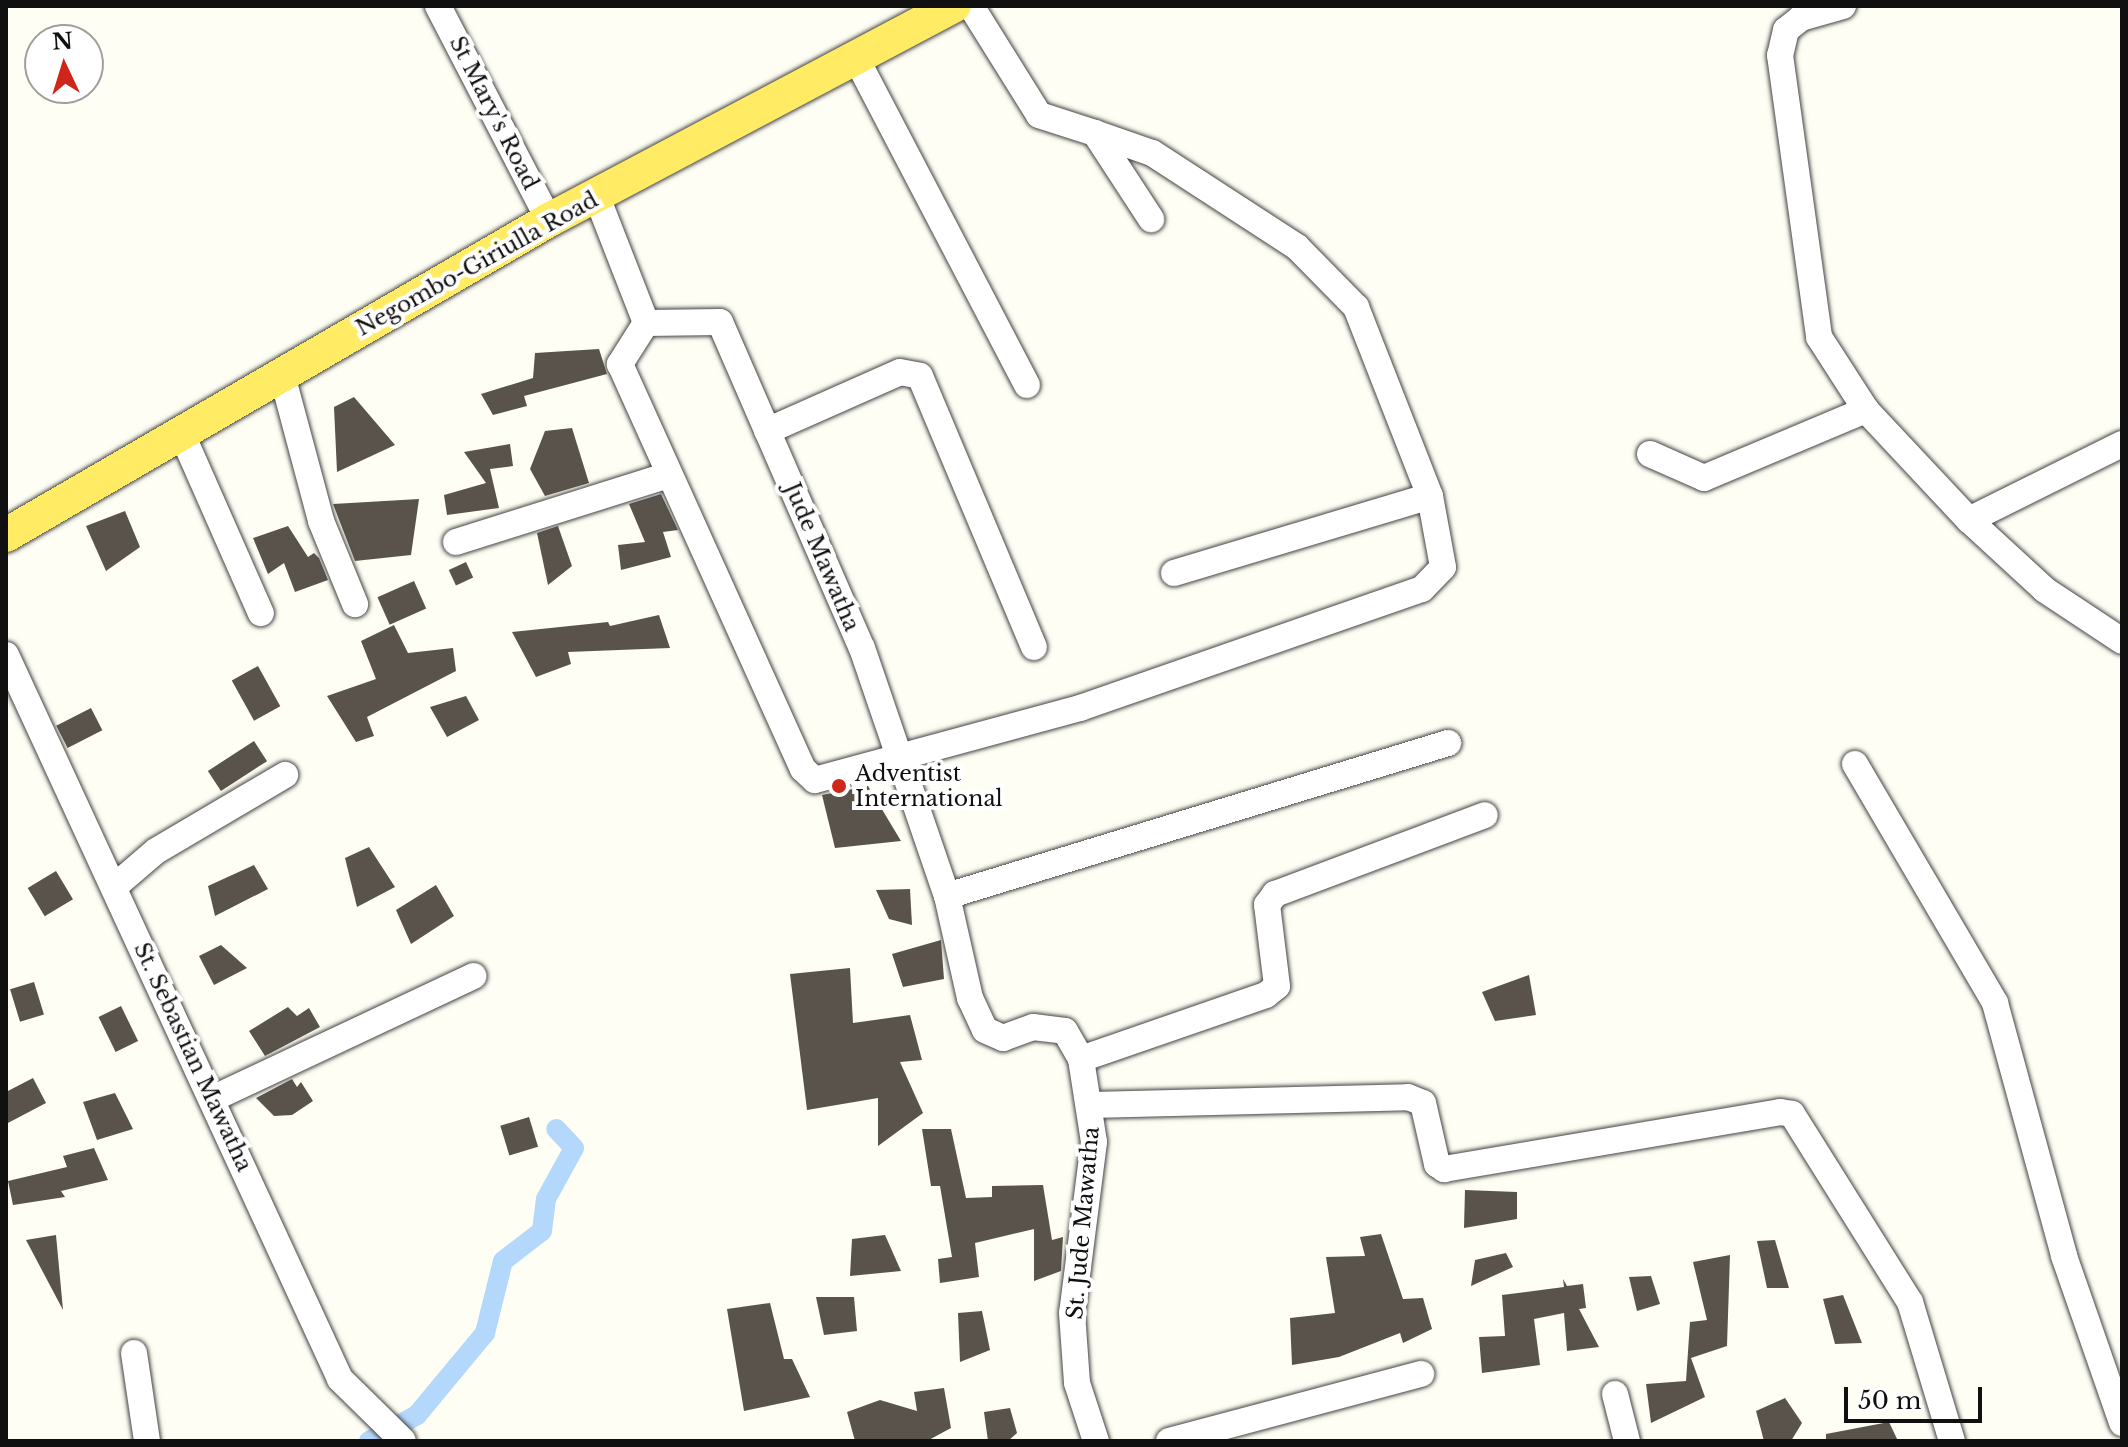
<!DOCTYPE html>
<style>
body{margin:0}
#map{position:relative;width:2128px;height:1447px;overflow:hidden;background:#fffef4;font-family:"Libre Baskerville",serif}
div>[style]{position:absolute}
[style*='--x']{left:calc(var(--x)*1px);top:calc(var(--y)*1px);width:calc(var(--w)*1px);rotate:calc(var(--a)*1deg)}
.canal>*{height:20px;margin:-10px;padding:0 10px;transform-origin:10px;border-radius:10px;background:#b3d8fc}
.building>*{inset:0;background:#5a534b;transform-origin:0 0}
.roads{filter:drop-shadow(0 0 2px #434343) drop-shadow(0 0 2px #434343)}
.minor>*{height:26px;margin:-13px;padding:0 13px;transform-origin:13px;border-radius:13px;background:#fff}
.major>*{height:34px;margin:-17px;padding:0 17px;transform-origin:17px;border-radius:17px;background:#ffeb64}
.dots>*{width:22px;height:22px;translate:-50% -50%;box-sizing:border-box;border:4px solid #fff;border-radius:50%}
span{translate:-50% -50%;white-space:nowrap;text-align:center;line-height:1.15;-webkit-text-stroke:8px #fff;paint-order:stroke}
.street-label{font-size:22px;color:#101010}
.poi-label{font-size:22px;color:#101010}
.left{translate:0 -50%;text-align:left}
.frame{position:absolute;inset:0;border:8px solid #101010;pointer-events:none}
.north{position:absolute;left:24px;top:24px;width:80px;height:80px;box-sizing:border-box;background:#fff;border:2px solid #9f9f9f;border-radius:50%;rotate:356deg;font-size:22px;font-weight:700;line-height:32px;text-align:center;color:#101010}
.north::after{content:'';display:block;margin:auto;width:28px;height:36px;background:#cf261a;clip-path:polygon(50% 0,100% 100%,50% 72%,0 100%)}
.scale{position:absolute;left:1844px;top:1387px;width:138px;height:36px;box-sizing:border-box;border:4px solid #101010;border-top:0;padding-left:10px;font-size:24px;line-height:28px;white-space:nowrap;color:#101010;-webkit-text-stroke:6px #fff;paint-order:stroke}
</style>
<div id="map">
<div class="canal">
<i style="--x:369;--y:1441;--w:55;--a:-28.4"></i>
<i style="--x:417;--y:1415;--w:107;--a:-50.3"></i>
<i style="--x:485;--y:1333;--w:74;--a:-76"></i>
<i style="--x:503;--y:1261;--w:49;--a:-37.6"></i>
<i style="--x:542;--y:1231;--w:32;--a:-83"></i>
<i style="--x:546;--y:1199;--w:58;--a:-61.2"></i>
<i style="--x:574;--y:1148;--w:26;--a:-133"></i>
</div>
<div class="building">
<i style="clip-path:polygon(599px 349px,607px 374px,524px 396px,527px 406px,493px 415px,481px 394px,533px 378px,535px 353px)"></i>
<i style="clip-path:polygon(354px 397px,395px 445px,337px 472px,334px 407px)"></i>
<i style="clip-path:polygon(572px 428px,589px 483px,545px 496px,530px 469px,545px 431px)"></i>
<i style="clip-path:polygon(510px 444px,513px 466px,490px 469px,499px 508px,447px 515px,444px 495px,486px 483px,464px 452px)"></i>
<i style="clip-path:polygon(661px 494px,678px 530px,663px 532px,671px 557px,621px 570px,618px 545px,645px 542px,629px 504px)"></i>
<i style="clip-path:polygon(419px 499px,411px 555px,355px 561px,333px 504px)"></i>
<i style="clip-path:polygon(125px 511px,140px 547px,106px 571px,86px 526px)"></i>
<i style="clip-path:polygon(288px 526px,308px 557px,314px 553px,319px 558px,328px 580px,295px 592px,284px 563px,268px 574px,253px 538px)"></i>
<i style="clip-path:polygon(558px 526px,572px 566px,548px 585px,537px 533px)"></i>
<i style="left:466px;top:562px;width:17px;height:19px;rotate:65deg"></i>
<i style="left:414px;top:581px;width:30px;height:40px;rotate:66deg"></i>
<i style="clip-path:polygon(659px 615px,670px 648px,568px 652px,571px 664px,536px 677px,512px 632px,608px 622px,610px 626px)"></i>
<i style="clip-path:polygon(394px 625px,408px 653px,453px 648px,456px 671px,367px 717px,374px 736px,356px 742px,327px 696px,376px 679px,361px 641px)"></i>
<i style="left:258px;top:666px;width:46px;height:30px;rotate:61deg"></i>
<i style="clip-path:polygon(466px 696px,479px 720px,447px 737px,430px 707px)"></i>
<i style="left:91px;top:708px;width:25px;height:39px;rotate:63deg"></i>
<i style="left:254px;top:741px;width:24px;height:55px;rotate:57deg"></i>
<i style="clip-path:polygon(868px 786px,901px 841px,835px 848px,822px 795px)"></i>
<i style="clip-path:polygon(369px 847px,395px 887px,357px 907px,345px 858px)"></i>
<i style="clip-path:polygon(254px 865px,268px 889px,215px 916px,208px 886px)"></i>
<i style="left:56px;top:871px;width:33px;height:33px;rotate:59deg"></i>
<i style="clip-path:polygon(436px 885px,454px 916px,411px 944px,396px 910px)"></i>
<i style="clip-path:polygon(910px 889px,912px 925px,889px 919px,876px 890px)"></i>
<i style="clip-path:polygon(941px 940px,944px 979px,903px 987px,892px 954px)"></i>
<i style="clip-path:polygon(221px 945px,247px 968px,214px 985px,199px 956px)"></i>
<i style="clip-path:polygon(850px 968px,853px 1023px,910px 1015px,922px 1060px,900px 1062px,923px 1113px,878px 1146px,878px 1098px,807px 1110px,790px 974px)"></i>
<i style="clip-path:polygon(1529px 975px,1536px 1015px,1495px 1021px,1482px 992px)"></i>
<i style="left:34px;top:982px;width:34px;height:25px;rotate:73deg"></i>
<i style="left:121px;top:1006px;width:39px;height:25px;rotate:64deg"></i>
<i style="clip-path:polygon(288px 1007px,297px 1016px,309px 1008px,320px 1027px,265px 1056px,249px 1031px)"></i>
<i style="clip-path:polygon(33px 1078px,46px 1103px,6px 1124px,6px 1092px)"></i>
<i style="clip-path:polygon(292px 1079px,297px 1087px,301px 1082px,313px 1101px,292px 1115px,274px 1116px,256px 1098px)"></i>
<i style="clip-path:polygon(115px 1093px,133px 1129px,97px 1140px,83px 1102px)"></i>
<i style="left:529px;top:1117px;width:31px;height:30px;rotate:73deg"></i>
<i style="clip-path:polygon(922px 1129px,951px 1129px,966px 1198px,992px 1197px,992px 1186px,1043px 1185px,1052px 1240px,1063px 1237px,1061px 1271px,1034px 1281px,1034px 1229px,975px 1243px,979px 1277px,940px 1283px,938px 1259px,952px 1257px,940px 1186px,931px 1186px)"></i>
<i style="clip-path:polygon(94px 1148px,108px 1180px,61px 1191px,65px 1197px,13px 1205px,8px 1181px,67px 1167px,63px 1156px)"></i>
<i style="clip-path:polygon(1465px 1190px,1517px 1192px,1517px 1219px,1464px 1228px)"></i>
<i style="clip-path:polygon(1381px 1234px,1403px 1299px,1423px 1298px,1432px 1329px,1403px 1343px,1400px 1333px,1339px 1357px,1292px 1365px,1290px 1318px,1335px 1313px,1326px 1257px,1365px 1256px,1360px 1237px)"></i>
<i style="clip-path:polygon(56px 1235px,63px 1310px,26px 1240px)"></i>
<i style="clip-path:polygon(885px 1235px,901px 1271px,850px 1276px,852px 1239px)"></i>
<i style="clip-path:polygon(1775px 1240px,1789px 1288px,1767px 1288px,1757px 1241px)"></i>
<i style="clip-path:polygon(1506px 1253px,1513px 1267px,1471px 1286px,1475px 1260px)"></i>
<i style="clip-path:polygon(1730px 1255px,1727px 1346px,1691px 1358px,1705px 1397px,1651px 1423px,1646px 1384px,1686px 1381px,1690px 1322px,1707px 1320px,1693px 1262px)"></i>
<i style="clip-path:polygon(1651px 1276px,1660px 1304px,1637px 1311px,1629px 1277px)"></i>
<i style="clip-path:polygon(1563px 1279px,1567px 1286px,1583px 1284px,1586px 1308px,1579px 1309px,1599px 1347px,1567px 1351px,1564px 1313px,1534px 1319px,1540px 1365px,1482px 1373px,1479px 1337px,1505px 1336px,1502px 1295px,1564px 1287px)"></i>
<i style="clip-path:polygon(1843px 1295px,1862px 1343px,1835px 1344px,1823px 1299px)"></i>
<i style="clip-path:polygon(816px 1297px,854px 1297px,857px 1331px,824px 1335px)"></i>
<i style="clip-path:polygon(770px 1303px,784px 1359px,792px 1359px,810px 1397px,744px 1411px,727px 1309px)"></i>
<i style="clip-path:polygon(982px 1311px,990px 1350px,960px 1362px,958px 1313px)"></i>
<i style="clip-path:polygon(944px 1388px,951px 1428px,927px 1441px,855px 1441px,847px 1412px,880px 1400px,917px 1411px,914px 1392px)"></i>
<i style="clip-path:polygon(1785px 1398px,1802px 1423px,1791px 1441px,1764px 1441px,1756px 1411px)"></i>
<i style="clip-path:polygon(1010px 1408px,1017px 1433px,1008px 1441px,988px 1441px,984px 1412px)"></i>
<i style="clip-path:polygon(1889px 1422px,1898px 1441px,1826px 1441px,1826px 1434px)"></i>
</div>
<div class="roads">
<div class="minor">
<i style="--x:438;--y:6;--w:241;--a:62.6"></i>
<i style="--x:971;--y:6;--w:128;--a:58"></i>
<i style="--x:1039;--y:115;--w:59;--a:17.8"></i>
<i style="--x:1095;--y:133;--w:103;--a:56.9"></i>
<i style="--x:1843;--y:6;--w:44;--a:164.1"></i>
<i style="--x:1801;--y:18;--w:19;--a:141"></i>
<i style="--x:1786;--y:30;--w:26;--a:103"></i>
<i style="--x:1780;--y:55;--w:285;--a:82.1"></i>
<i style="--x:1819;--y:337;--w:87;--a:57.2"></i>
<i style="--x:1866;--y:410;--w:151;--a:46.9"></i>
<i style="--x:1969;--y:520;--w:103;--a:42.6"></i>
<i style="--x:2045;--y:590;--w:92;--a:33.5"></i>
<i style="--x:856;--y:58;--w:369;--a:62.4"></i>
<i style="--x:597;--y:197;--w:135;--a:68.7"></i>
<i style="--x:646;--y:323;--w:74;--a:-0.8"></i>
<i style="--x:720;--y:322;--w:356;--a:66.5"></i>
<i style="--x:862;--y:648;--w:262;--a:71.1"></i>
<i style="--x:947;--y:896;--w:105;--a:77.3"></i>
<i style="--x:970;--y:998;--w:35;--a:65"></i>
<i style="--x:985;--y:1030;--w:20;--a:24"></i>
<i style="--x:1003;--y:1038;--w:32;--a:-20"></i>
<i style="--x:1033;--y:1027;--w:32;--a:7"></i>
<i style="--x:1065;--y:1031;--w:32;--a:60"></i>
<i style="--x:1081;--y:1059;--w:84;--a:81.1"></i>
<i style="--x:1094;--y:1142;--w:172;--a:97.3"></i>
<i style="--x:1072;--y:1313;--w:70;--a:85.9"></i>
<i style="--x:1077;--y:1383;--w:61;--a:71.9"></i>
<i style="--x:646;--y:323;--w:49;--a:122.4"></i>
<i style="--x:620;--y:364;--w:444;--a:65.7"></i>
<i style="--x:803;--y:769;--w:16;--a:43"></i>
<i style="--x:815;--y:780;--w:275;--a:-15.2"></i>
<i style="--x:1080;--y:708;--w:362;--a:-19.2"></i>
<i style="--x:1422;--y:589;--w:30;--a:-46"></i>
<i style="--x:1443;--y:567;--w:72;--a:-100.4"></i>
<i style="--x:1430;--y:496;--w:203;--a:-111.4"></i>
<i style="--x:1356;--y:307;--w:84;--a:-134.5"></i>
<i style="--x:1297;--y:247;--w:173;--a:-147"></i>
<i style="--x:1152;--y:153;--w:60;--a:-160.7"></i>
<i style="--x:282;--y:375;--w:151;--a:75"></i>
<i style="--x:321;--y:521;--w:90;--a:67.7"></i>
<i style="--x:767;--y:431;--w:145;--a:-23.9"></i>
<i style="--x:900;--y:372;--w:20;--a:11"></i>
<i style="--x:920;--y:376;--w:294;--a:67.2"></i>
<i style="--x:181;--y:432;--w:198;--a:66.2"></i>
<i style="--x:1650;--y:454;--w:59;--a:24"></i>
<i style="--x:1704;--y:478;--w:176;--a:-22.8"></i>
<i style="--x:1969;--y:520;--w:171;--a:-26.4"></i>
<i style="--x:456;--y:542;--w:222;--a:-17.5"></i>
<i style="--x:1174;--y:573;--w:267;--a:-16.7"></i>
<i style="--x:6;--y:655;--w:797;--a:65.23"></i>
<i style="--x:340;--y:1379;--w:88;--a:44.5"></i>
<i style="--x:1855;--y:764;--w:277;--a:59.6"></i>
<i style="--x:1995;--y:1003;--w:262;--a:74.7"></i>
<i style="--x:2064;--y:1256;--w:177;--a:70.8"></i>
<i style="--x:114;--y:887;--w:55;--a:-40.6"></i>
<i style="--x:156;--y:851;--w:150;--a:-30.5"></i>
<i style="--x:947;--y:896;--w:524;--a:-16.98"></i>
<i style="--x:1081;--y:1059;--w:196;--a:-19.1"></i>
<i style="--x:1266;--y:995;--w:14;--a:-39"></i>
<i style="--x:1277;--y:986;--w:82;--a:-97"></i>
<i style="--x:1267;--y:905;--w:14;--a:-54"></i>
<i style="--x:1275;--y:894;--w:224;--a:-20.6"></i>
<i style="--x:212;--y:1099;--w:289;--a:-25.2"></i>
<i style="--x:1091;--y:1105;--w:317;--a:-1.4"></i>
<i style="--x:1408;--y:1097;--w:16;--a:22"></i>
<i style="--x:1423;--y:1103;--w:63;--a:77.1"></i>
<i style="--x:1437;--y:1164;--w:9;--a:36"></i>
<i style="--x:1444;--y:1169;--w:341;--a:-9.6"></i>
<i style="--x:1780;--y:1112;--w:12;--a:9"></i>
<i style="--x:1792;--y:1114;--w:222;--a:57.9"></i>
<i style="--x:1910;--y:1302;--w:145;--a:73.2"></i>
<i style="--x:134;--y:1353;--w:89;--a:81.6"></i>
<i style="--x:1615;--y:1394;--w:49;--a:75.7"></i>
<i style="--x:1169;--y:1441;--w:261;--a:-14.9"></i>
</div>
<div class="major">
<i style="--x:6;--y:535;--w:628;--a:-30.12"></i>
<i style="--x:549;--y:220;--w:458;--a:-27.9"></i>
</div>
</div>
<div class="dots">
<i style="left:839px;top:786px;background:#cf261a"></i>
</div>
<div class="street-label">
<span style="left:494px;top:113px;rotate:63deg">St Mary's Road</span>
<span style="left:477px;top:264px;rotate:-29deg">Negombo-Giriulla Road</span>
<span style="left:822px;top:557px;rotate:67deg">Jude Mawatha</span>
<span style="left:193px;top:1057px;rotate:65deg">St. Sebastian Mawatha</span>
<span style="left:1083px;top:1223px;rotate:-85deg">St. Jude Mawatha</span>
</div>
<div class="poi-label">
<span class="left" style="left:855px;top:786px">Adventist<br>International</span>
</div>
<div class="frame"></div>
<div class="north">N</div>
<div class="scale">50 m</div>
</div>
